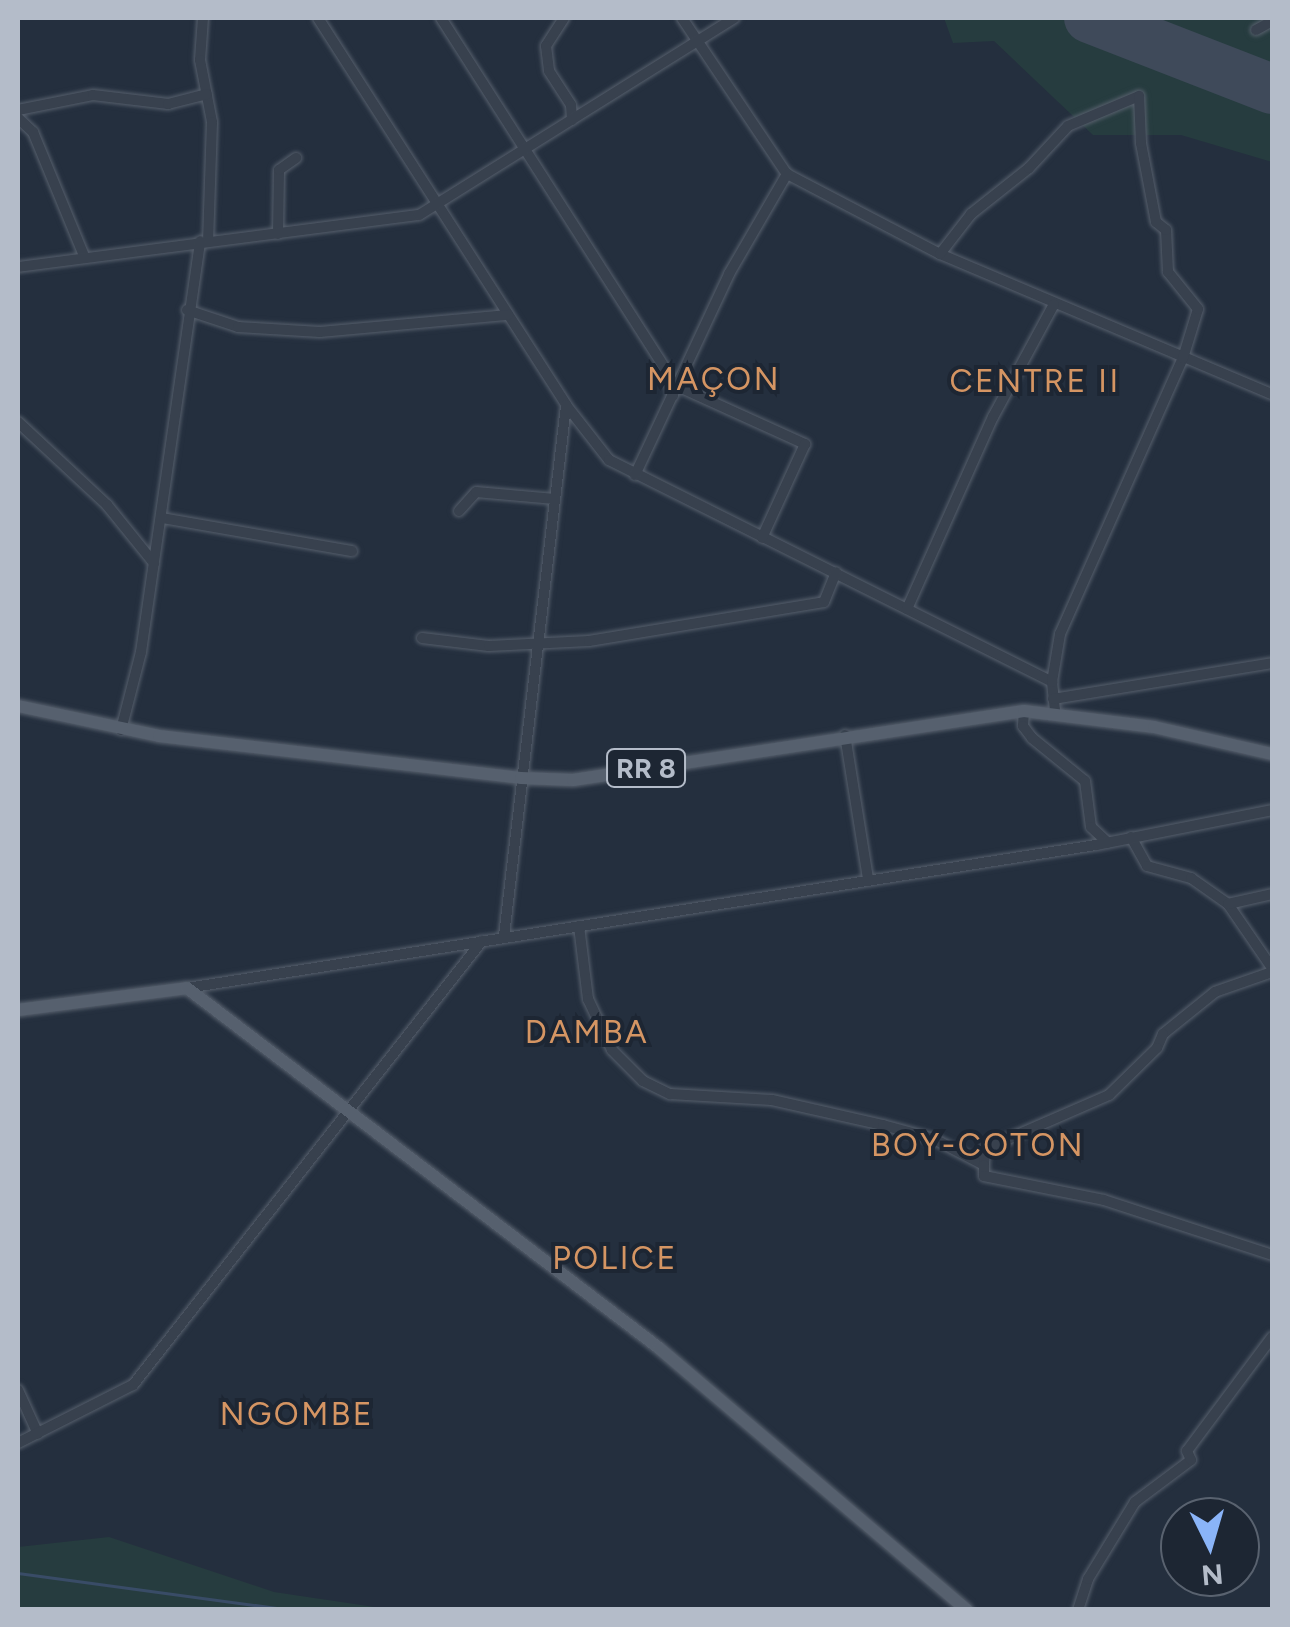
<!DOCTYPE html>
<meta charset="utf-8">
<style>
body{margin:0}
#map{position:relative;width:1290px;height:1627px;overflow:hidden;background:#242f3e;font-family:Figtree,sans-serif}
div>[style]{position:absolute}
[style*='--x']{left:calc(var(--x)*1px);top:calc(var(--y)*1px);width:calc(var(--w)*1px);rotate:calc(var(--a)*1deg)}
.green>*{inset:0;background:#263c3f}
.stream>*{height:2.5px;margin:-1.25px;padding:0 1.25px;transform-origin:1.25px;border-radius:1.25px;background:#394c67}
.runway>*{height:50px;margin:-25px;padding:0 25px;transform-origin:25px;border-radius:25px;background:#3f4a5a}
.roads{filter:drop-shadow(0 0 2px #565f6c) drop-shadow(0 0 2px #565f6c)}
.minor>*{height:10px;margin:-5px;padding:0 5px;transform-origin:5px;border-radius:5px;background:#38414e}
.major>*{height:12px;margin:-6px;padding:0 6px;transform-origin:6px;border-radius:6px;background:#56606e}
span{translate:-50% -50%;white-space:nowrap;text-align:center;line-height:1.15;-webkit-text-stroke:8px #1d2633;paint-order:stroke}
.shield-label span{padding:2px 8px;background:#1d2633;border:2px solid;border-radius:8px;-webkit-text-stroke-width:0}
.shield-label{font-size:28px;color:#b4bcc9;font-weight:700}
.neighbourhood-label{font-size:32px;color:#d59563;letter-spacing:2.5px}
.frame{position:absolute;inset:0;border:20px solid #b4bcc9;pointer-events:none}
.north{position:absolute;left:1160px;top:1497px;width:100px;height:100px;box-sizing:border-box;background:#1d2633;border:2px solid #59626f;border-radius:50%;rotate:175deg;font-size:28px;font-weight:700;line-height:40px;text-align:center;color:#b4bcc9}
.north::after{content:'';display:block;margin:auto;width:35px;height:45px;background:#8ab4f8;clip-path:polygon(50% 0,100% 100%,50% 72%,0 100%)}
</style>
<div id="map">
<div class="green">
<i style="clip-path:polygon(944px 18px,1272px 18px,1272px 162px,1181px 135px,1093px 135px,994px 41px,953px 43px)"></i>
<i style="clip-path:polygon(109px 1537px,274px 1592px,388px 1609px,18px 1609px,18px 1547px)"></i>
</div>
<div class="stream">
<i style="--x:18;--y:1573;--w:275;--a:7.7"></i>
</div>
<div class="runway">
<i style="--x:1089;--y:18;--w:196;--a:21.2"></i>
</div>
<div class="roads">
<div class="minor">
<i style="--x:203;--y:18;--w:42;--a:94.1"></i>
<i style="--x:200;--y:60;--w:63;--a:79"></i>
<i style="--x:212;--y:122;--w:118;--a:91.9"></i>
<i style="--x:318;--y:18;--w:460;--a:57.3"></i>
<i style="--x:566;--y:405;--w:70;--a:52"></i>
<i style="--x:609;--y:460;--w:496;--a:26.6"></i>
<i style="--x:1052;--y:682;--w:30;--a:84"></i>
<i style="--x:441;--y:18;--w:416;--a:57.4"></i>
<i style="--x:665;--y:368;--w:29;--a:74"></i>
<i style="--x:564;--y:18;--w:33;--a:123"></i>
<i style="--x:546;--y:46;--w:25;--a:83"></i>
<i style="--x:549;--y:71;--w:40;--a:57.1"></i>
<i style="--x:571;--y:105;--w:15;--a:86"></i>
<i style="--x:682;--y:18;--w:188;--a:56.1"></i>
<i style="--x:787;--y:174;--w:173;--a:27.6"></i>
<i style="--x:940;--y:254;--w:360;--a:22.9"></i>
<i style="--x:1256;--y:30;--w:18;--a:-29"></i>
<i style="--x:18;--y:110;--w:76;--a:-11.3"></i>
<i style="--x:93;--y:95;--w:76;--a:6.8"></i>
<i style="--x:168;--y:104;--w:40;--a:-14.4"></i>
<i style="--x:18;--y:118;--w:21;--a:43"></i>
<i style="--x:33;--y:132;--w:136;--a:67.6"></i>
<i style="--x:278;--y:234;--w:64;--a:-89.1"></i>
<i style="--x:279;--y:170;--w:21;--a:-35"></i>
<i style="--x:940;--y:254;--w:51;--a:-52.2"></i>
<i style="--x:971;--y:214;--w:74;--a:-38.4"></i>
<i style="--x:1029;--y:168;--w:57;--a:-47.1"></i>
<i style="--x:1068;--y:126;--w:77;--a:-22.9"></i>
<i style="--x:18;--y:267;--w:404;--a:-7.4"></i>
<i style="--x:419;--y:215;--w:372;--a:-32"></i>
<i style="--x:187;--y:310;--w:54;--a:18.4"></i>
<i style="--x:238;--y:327;--w:82;--a:3.5"></i>
<i style="--x:320;--y:332;--w:189;--a:-5.2"></i>
<i style="--x:677;--y:386;--w:141;--a:24.4"></i>
<i style="--x:805;--y:444;--w:103;--a:114.6"></i>
<i style="--x:18;--y:422;--w:122;--a:43"></i>
<i style="--x:107;--y:505;--w:75;--a:51"></i>
<i style="--x:635;--y:475;--w:222;--a:-64.9"></i>
<i style="--x:729;--y:274;--w:116;--a:-59.9"></i>
<i style="--x:459;--y:511;--w:25;--a:-48"></i>
<i style="--x:476;--y:492;--w:79;--a:5.1"></i>
<i style="--x:162;--y:518;--w:193;--a:9.9"></i>
<i style="--x:907;--y:609;--w:210;--a:-65.9"></i>
<i style="--x:993;--y:417;--w:128;--a:-61.6"></i>
<i style="--x:422;--y:638;--w:67;--a:6.8"></i>
<i style="--x:489;--y:646;--w:100;--a:-2.9"></i>
<i style="--x:589;--y:641;--w:238;--a:-9.4"></i>
<i style="--x:824;--y:602;--w:32;--a:-68"></i>
<i style="--x:1052;--y:682;--w:49;--a:-80.5"></i>
<i style="--x:1060;--y:634;--w:302;--a:-66"></i>
<i style="--x:1183;--y:358;--w:51;--a:-73"></i>
<i style="--x:1198;--y:309;--w:48;--a:-129"></i>
<i style="--x:1168;--y:272;--w:42;--a:-92.7"></i>
<i style="--x:1166;--y:230;--w:13;--a:-141"></i>
<i style="--x:1156;--y:222;--w:80;--a:-100.8"></i>
<i style="--x:1141;--y:143;--w:47;--a:-92.4"></i>
<i style="--x:1053;--y:699;--w:222;--a:-9.3"></i>
<i style="--x:1024;--y:711;--w:15;--a:94"></i>
<i style="--x:1023;--y:726;--w:15;--a:53"></i>
<i style="--x:1032;--y:738;--w:68;--a:39.1"></i>
<i style="--x:1085;--y:781;--w:46;--a:82.6"></i>
<i style="--x:1091;--y:827;--w:23;--a:43"></i>
<i style="--x:121;--y:730;--w:81;--a:-75.6"></i>
<i style="--x:141;--y:652;--w:415;--a:-81.8"></i>
<i style="--x:845;--y:735;--w:146;--a:80.9"></i>
<i style="--x:1131;--y:837;--w:33;--a:61"></i>
<i style="--x:1147;--y:866;--w:46;--a:15.3"></i>
<i style="--x:1191;--y:878;--w:45;--a:35.1"></i>
<i style="--x:1228;--y:904;--w:78;--a:55.5"></i>
<i style="--x:1228;--y:904;--w:45;--a:-12.8"></i>
<i style="--x:579;--y:926;--w:74;--a:83"></i>
<i style="--x:588;--y:999;--w:56;--a:64.8"></i>
<i style="--x:612;--y:1050;--w:44;--a:45"></i>
<i style="--x:643;--y:1081;--w:30;--a:26"></i>
<i style="--x:670;--y:1094;--w:102;--a:3.4"></i>
<i style="--x:772;--y:1100;--w:114;--a:12.7"></i>
<i style="--x:883;--y:1125;--w:53;--a:15.4"></i>
<i style="--x:934;--y:1139;--w:56;--a:27.5"></i>
<i style="--x:504;--y:936;--w:534;--a:-83.33"></i>
<i style="--x:1272;--y:972;--w:60;--a:160.7"></i>
<i style="--x:1215;--y:992;--w:67;--a:141.1"></i>
<i style="--x:1163;--y:1034;--w:15;--a:113"></i>
<i style="--x:1157;--y:1048;--w:67;--a:135.6"></i>
<i style="--x:1109;--y:1095;--w:135;--a:156.5"></i>
<i style="--x:985;--y:1149;--w:16;--a:94"></i>
<i style="--x:984;--y:1165;--w:11;--a:90"></i>
<i style="--x:984;--y:1176;--w:122;--a:11.3"></i>
<i style="--x:1104;--y:1200;--w:177;--a:18.1"></i>
<i style="--x:187;--y:988;--w:920;--a:-8.94"></i>
<i style="--x:1096;--y:845;--w:179;--a:-11.2"></i>
<i style="--x:18;--y:1390;--w:48;--a:65.6"></i>
<i style="--x:18;--y:1443;--w:129;--a:-26.8"></i>
<i style="--x:133;--y:1385;--w:565;--a:-51.83"></i>
<i style="--x:1078;--y:1610;--w:33;--a:-72"></i>
<i style="--x:1088;--y:1579;--w:90;--a:-58.6"></i>
<i style="--x:1135;--y:1502;--w:70;--a:-36.9"></i>
<i style="--x:1191;--y:1460;--w:10;--a:-114"></i>
<i style="--x:1187;--y:1451;--w:142;--a:-53.3"></i>
</div>
<div class="major">
<i style="--x:18;--y:706;--w:144;--a:12"></i>
<i style="--x:159;--y:736;--w:364;--a:6.6"></i>
<i style="--x:521;--y:778;--w:52;--a:2.2"></i>
<i style="--x:573;--y:780;--w:456;--a:-8.7"></i>
<i style="--x:1024;--y:711;--w:131;--a:7"></i>
<i style="--x:1154;--y:727;--w:121;--a:12.9"></i>
<i style="--x:18;--y:1010;--w:170;--a:-7.4"></i>
<i style="--x:187;--y:988;--w:594;--a:37.33"></i>
<i style="--x:659;--y:1348;--w:404;--a:40.4"></i>
</div>
</div>
<div class="shield-label">
<span style="left:646px;top:768px">RR 8</span>
</div>
<div class="neighbourhood-label">
<span style="left:714px;top:379px">MAÇON</span>
<span style="left:1035px;top:381px">CENTRE II</span>
<span style="left:587px;top:1032px">DAMBA</span>
<span style="left:978px;top:1145px">BOY-COTON</span>
<span style="left:615px;top:1258px">POLICE</span>
<span style="left:297px;top:1414px">NGOMBE</span>
</div>
<div class="frame"></div>
<div class="north">N</div>
</div>
